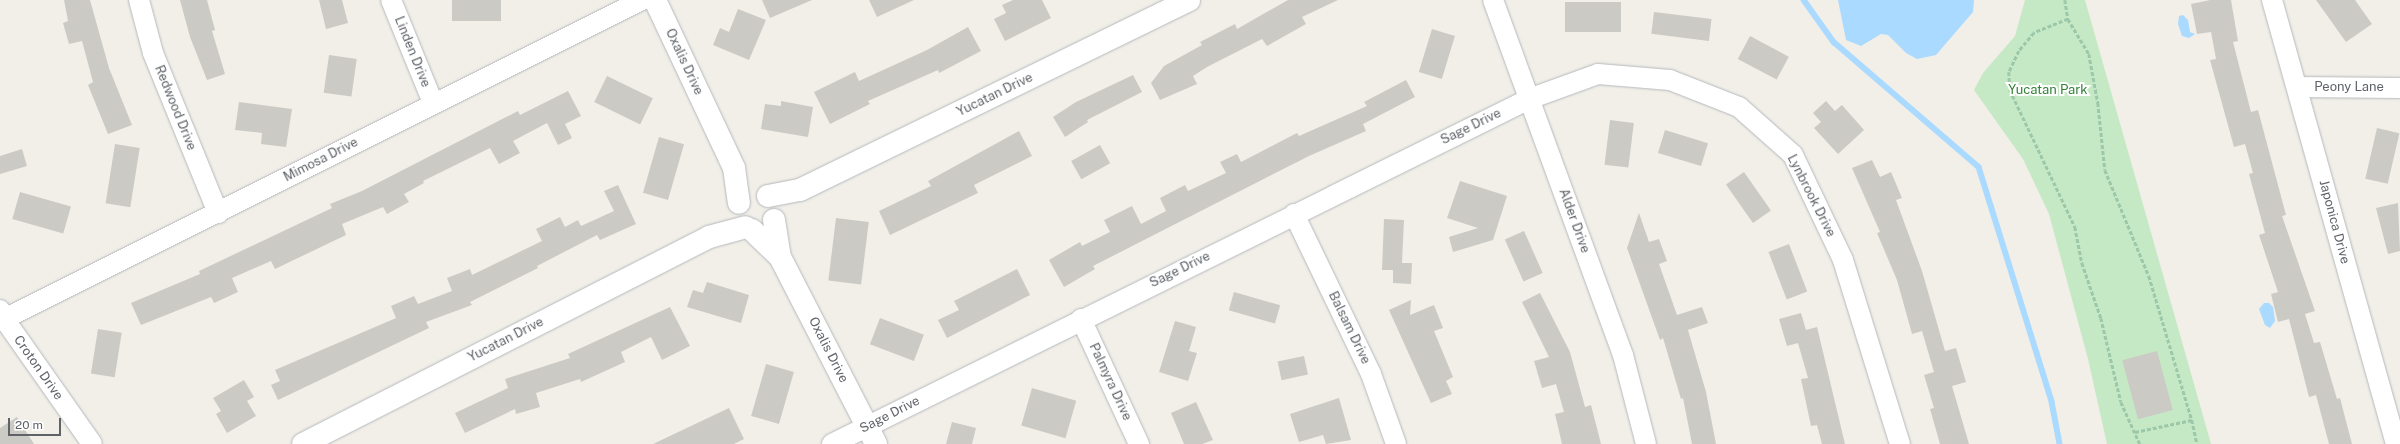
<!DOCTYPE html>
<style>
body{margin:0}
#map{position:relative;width:2400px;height:444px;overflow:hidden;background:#f1efe8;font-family:"Public Sans",sans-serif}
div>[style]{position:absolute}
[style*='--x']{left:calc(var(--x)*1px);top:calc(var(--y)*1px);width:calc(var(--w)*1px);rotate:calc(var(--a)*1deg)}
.green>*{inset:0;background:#c5e8c5}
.water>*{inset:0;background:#aadaff}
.stream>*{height:5.5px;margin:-2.75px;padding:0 2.75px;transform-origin:2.75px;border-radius:2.75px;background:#aadaff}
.building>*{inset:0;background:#cccac5;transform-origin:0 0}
.path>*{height:2.5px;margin-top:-1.25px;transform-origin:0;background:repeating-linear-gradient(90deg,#9cc7a9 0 4px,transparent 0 6px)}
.roads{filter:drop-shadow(0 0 1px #b5b8bc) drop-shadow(0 0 1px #b5b8bc)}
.street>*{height:20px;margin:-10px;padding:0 10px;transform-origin:10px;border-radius:10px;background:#fff}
.secondary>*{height:22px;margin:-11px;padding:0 11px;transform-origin:11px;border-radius:11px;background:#fff}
span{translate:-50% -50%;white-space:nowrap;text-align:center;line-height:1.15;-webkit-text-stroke:4px #fff;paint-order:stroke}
.street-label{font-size:13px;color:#5f6368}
.park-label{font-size:13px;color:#348238}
.scale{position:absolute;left:8px;top:418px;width:53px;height:18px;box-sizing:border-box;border:2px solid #5f6368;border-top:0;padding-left:5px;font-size:12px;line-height:14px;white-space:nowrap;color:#5f6368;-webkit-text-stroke:3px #fff;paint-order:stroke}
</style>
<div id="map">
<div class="green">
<i style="clip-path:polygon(2025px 0,2085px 0,2211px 444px,2107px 444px,2088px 359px,2049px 214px,2023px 159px,1974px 90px,1983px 73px,2015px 36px)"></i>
</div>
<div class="water">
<i style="clip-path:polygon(1838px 0,1974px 0,1973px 12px,1936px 55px,1917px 59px,1906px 53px,1888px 35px,1881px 34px,1861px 46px,1846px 40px)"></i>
<i style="clip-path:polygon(2183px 15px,2188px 20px,2190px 32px,2195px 34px,2189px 38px,2182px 36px,2178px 24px,2179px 16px)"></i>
<i style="clip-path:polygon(2264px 303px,2269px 303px,2273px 307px,2275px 321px,2270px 328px,2265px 325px,2259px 309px)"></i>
</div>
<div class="stream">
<i style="--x:1804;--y:0;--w:52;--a:54.5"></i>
<i style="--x:1834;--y:42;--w:191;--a:40.8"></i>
<i style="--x:1979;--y:167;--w:246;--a:72.7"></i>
<i style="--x:2052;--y:402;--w:43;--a:79.2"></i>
</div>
<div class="building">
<i style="clip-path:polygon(64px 0,90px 0,109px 68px,132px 125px,108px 134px,88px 85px,93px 82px,82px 41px,69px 44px,63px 23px,68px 21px)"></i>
<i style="clip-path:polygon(180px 0,207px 0,215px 30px,212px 31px,225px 74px,207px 80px,190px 37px)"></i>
<i style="clip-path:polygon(319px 0,342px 0,348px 23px,326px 29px)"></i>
<i style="left:452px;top:0;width:49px;height:21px"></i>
<i style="clip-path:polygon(762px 0,812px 0,770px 18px)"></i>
<i style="clip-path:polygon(869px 0,914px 0,877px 17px)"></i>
<i style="clip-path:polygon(1013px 0,1042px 0,1051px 18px,1005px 41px,994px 19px,1006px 13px,1002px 5px)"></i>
<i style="clip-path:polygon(1288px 0,1338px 0,1302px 17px,1306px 24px,1267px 46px,1262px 39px,1207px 67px,1193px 76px,1197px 84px,1160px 100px,1151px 83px,1164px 66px,1202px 45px,1200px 42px,1235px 24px,1237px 29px)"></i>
<i style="clip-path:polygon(2210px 0,2231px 0,2238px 41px,2233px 42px,2251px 112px,2258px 110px,2286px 215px,2282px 216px,2315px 311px,2305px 314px,2314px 343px,2320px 342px,2337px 399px,2340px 398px,2352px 444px,2329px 444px,2316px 395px,2309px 397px,2289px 319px,2278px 322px,2271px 294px,2278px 292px,2259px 235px,2265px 233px,2249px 174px,2253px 173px,2245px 144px,2234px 147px,2210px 60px,2216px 59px,2211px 32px,2197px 34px,2191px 4px)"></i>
<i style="clip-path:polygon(2316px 0,2355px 0,2372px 24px,2346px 42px)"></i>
<i style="left:1565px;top:2px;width:56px;height:30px"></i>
<i style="clip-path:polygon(738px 9px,766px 20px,749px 60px,713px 45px,720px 28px,729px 32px)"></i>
<i style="left:1654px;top:12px;width:58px;height:22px;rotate:7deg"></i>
<i style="clip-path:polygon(968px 27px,981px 51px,939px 73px,938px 70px,868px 101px,870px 104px,830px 124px,814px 92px,855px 72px,859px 81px,927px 50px)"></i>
<i style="left:1432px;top:29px;width:24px;height:45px;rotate:17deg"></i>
<i style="left:1750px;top:36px;width:44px;height:26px;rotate:28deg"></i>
<i style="left:329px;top:55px;width:28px;height:38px;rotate:8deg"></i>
<i style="clip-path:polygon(1133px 75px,1142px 92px,1087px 120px,1088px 122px,1065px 137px,1053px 117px,1076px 102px)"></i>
<i style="left:607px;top:76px;width:51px;height:29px;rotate:26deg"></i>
<i style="clip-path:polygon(1406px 80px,1415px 97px,1363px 124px,1366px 131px,1309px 156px,1093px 266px,1095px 269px,1064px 287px,1049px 260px,1080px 242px,1082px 246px,1110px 232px,1104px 220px,1132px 206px,1141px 224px,1166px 211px,1160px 198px,1185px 185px,1188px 191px,1226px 173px,1220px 162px,1237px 154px,1241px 162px,1297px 133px,1299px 136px,1367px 106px,1364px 102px)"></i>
<i style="clip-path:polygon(568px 91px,581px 116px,565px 124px,572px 138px,558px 145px,547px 123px,513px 141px,520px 153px,499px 164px,490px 148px,423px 181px,424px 183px,404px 194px,409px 202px,387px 214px,383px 207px,342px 224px,346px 235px,275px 269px,271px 261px,232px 278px,238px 292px,214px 303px,211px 297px,141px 325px,131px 303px,200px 274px,199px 271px,332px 208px,330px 204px,362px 191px,518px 111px,520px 115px)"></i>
<i style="clip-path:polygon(781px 101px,813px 107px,808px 137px,761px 129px,765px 104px,781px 106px)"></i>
<i style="clip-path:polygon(1826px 101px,1835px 111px,1842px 105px,1864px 130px,1838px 154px,1814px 128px,1821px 122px,1813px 113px)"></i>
<i style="clip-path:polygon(239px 102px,292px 109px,286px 147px,261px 144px,262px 133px,235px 130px)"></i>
<i style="left:1610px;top:120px;width:24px;height:45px;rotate:7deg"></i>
<i style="left:2377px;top:128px;width:23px;height:52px;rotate:13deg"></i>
<i style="left:1665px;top:130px;width:45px;height:24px;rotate:17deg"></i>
<i style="clip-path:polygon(1019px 131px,1032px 156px,974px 185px,978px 193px,890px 235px,879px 211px,931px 186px,928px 181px)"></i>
<i style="left:659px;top:137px;width:26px;height:58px;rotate:16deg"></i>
<i style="left:115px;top:144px;width:25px;height:60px;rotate:9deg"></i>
<i style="left:1100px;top:145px;width:21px;height:33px;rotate:61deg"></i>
<i style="clip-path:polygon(22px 149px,27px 166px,0 174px,0 156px)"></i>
<i style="clip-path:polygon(1872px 160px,1880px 177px,1891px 172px,1902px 198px,1896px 200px,1922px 271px,1945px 351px,1956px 348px,1966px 382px,1952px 386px,1969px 444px,1940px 444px,1930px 409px,1934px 408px,1924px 375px,1934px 372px,1922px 331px,1912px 334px,1897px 280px,1877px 233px,1880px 232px,1852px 168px)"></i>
<i style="left:1744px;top:172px;width:47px;height:22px;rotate:55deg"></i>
<i style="clip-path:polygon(1460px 181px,1507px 196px,1493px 240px,1453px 252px,1449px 237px,1478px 228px,1447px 218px)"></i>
<i style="clip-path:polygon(618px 185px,636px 224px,600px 240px,597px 235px,537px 266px,538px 268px,470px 302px,472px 305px,426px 322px,429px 328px,278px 400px,271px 385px,280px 381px,275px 370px,396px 318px,391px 306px,414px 296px,418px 304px,452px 291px,447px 278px,470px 269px,472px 275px,542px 241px,536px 229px,560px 217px,565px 227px,578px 220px,581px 226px,614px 211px,604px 191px)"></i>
<i style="left:20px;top:192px;width:53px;height:28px;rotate:16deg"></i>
<i style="clip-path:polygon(2398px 203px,2400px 251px,2388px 254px,2376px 208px)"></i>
<i style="clip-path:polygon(1639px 213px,1649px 242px,1659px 239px,1667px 261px,1659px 264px,1677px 315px,1702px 307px,1708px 323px,1688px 330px,1706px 392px,1716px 444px,1692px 444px,1683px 398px,1681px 399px,1663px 338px,1660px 340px,1627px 248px)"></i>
<i style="left:836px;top:218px;width:33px;height:63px;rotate:7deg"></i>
<i style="clip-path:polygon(1384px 219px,1404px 220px,1402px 263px,1412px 263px,1411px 284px,1393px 283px,1393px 270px,1382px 270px)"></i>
<i style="left:1524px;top:231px;width:46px;height:21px;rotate:66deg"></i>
<i style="left:1789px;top:244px;width:51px;height:22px;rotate:69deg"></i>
<i style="clip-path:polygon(1017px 269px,1030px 295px,947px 338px,938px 320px,959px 310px,954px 301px)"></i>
<i style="clip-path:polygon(707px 282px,749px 295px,741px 323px,687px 307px,693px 290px,703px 293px)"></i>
<i style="left:1234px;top:292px;width:48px;height:19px;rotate:16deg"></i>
<i style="clip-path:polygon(1540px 293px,1570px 352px,1585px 407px,1591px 405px,1601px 444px,1562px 444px,1555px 414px,1564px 412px,1556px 384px,1542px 388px,1534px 361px,1549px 357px,1522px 302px)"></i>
<i style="clip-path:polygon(1411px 300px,1410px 315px,1434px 305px,1443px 328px,1434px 331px,1453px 377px,1446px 381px,1452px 394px,1431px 403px,1389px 310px)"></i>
<i style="clip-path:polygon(670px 307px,690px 346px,662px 360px,651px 337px,621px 352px,625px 362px,581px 382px,580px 379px,536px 393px,540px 407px,516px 414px,515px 409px,465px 433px,455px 413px,508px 388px,505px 379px,570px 358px,568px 354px)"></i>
<i style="clip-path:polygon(1801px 313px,1806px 330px,1817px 327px,1845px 444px,1822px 444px,1817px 425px,1811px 426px,1801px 379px,1808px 378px,1798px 343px,1787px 346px,1779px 319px)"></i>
<i style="left:880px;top:318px;width:47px;height:28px;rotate:21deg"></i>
<i style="clip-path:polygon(1175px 321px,1196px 327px,1189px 351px,1197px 353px,1188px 381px,1159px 372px)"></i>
<i style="left:98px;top:329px;width:24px;height:45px;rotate:9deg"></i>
<i style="left:2157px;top:351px;width:61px;height:36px;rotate:75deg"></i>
<i style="left:1304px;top:356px;width:19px;height:27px;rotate:78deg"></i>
<i style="left:766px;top:364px;width:29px;height:54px;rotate:16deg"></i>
<i style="clip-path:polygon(244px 380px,254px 397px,247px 401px,256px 416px,227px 433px,216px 414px,221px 411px,213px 398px)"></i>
<i style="left:1032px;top:388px;width:46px;height:39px;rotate:16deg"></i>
<i style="clip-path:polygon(1339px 398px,1351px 440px,1326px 444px,1323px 435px,1299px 442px,1290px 414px)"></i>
<i style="clip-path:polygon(1196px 402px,1213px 440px,1202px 444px,1184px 444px,1171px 413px)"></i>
<i style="clip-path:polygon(729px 408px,744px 439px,734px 444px,653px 444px)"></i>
<i style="clip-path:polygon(17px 417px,34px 444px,0 444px,0 428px)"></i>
<i style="clip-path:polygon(952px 422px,976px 428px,972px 444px,946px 444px)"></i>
</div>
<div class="path">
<i style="--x:2065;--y:0;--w:19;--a:81"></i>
<i style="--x:2068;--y:19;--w:37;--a:158"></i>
<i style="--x:2034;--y:33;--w:23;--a:130"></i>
<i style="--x:2019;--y:51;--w:23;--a:115"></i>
<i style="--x:2009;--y:72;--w:18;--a:87"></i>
<i style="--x:2010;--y:90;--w:152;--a:64.6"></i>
<i style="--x:2075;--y:227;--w:37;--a:79"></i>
<i style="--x:2082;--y:263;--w:58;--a:70.9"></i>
<i style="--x:2101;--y:318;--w:86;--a:76.6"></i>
<i style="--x:2121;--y:402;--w:46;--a:65.7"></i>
<i style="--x:2068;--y:19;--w:41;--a:59"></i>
<i style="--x:2089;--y:54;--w:50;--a:79.6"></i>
<i style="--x:2098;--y:103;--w:67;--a:84"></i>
<i style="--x:2105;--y:170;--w:115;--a:67.5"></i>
<i style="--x:2149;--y:276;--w:150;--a:73.4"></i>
<i style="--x:2135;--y:432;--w:58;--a:-11.9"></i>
<i style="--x:2192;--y:420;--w:25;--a:78"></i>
</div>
<div class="roads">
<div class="street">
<i style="--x:139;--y:0;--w:55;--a:75.2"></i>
<i style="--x:153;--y:53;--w:173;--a:67.9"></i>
<i style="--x:391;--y:0;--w:111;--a:67.8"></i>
<i style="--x:1493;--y:0;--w:378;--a:69.9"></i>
<i style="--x:1623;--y:355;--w:92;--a:75.5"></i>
<i style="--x:2272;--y:0;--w:461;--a:74.4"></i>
<i style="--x:2297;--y:87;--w:103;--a:0.6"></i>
<i style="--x:1294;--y:214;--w:178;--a:64.3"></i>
<i style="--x:1371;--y:374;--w:74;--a:70.3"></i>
<i style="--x:0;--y:310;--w:11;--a:63"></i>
<i style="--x:5;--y:320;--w:151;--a:54.9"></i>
<i style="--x:1081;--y:319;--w:138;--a:65.1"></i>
<i style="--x:0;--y:321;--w:718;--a:-26.57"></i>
<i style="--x:832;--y:444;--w:778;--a:-26.33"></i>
<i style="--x:1529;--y:99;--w:73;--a:-19.9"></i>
<i style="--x:1598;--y:74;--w:72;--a:4.8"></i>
<i style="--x:1670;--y:80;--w:74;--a:21.4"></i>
<i style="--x:1739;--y:107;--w:72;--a:41.6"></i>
<i style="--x:1793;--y:155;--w:116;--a:64.5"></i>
<i style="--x:1843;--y:260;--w:193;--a:72.8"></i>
</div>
<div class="secondary">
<i style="--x:655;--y:0;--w:186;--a:64.8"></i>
<i style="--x:734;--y:168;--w:35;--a:82"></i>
<i style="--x:768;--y:196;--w:33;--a:-11"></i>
<i style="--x:800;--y:190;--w:433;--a:-26"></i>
<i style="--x:774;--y:220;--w:37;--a:81"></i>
<i style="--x:780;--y:257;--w:210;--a:62.8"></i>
<i style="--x:752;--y:230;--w:39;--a:44"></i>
<i style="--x:303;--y:444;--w:456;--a:-27"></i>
<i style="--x:709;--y:237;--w:38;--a:-15"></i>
</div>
</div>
<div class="street-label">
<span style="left:412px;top:52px;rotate:68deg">Linden Drive</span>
<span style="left:684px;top:62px;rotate:65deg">Oxalis Drive</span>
<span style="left:2349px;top:87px">Peony Lane</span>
<span style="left:995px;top:95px;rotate:-26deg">Yucatan Drive</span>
<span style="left:175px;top:108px;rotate:68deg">Redwood Drive</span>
<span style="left:1471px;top:127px;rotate:-26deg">Sage Drive</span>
<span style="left:321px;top:160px;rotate:-27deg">Mimosa Drive</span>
<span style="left:1811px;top:196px;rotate:63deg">Lynbrook Drive</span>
<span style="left:1574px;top:221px;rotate:70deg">Alder Drive</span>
<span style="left:2334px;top:222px;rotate:75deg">Japonica Drive</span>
<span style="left:1180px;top:270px;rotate:-26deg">Sage Drive</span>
<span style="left:1349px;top:328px;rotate:64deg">Balsam Drive</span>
<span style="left:506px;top:340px;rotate:-27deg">Yucatan Drive</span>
<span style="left:828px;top:350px;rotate:63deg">Oxalis Drive</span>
<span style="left:38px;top:368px;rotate:55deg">Croton Drive</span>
<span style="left:1110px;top:382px;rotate:65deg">Palmyra Drive</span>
<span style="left:890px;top:415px;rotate:-27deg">Sage Drive</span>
</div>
<div class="park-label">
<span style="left:2048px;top:90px">Yucatan Park</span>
</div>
<div class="scale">20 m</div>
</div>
